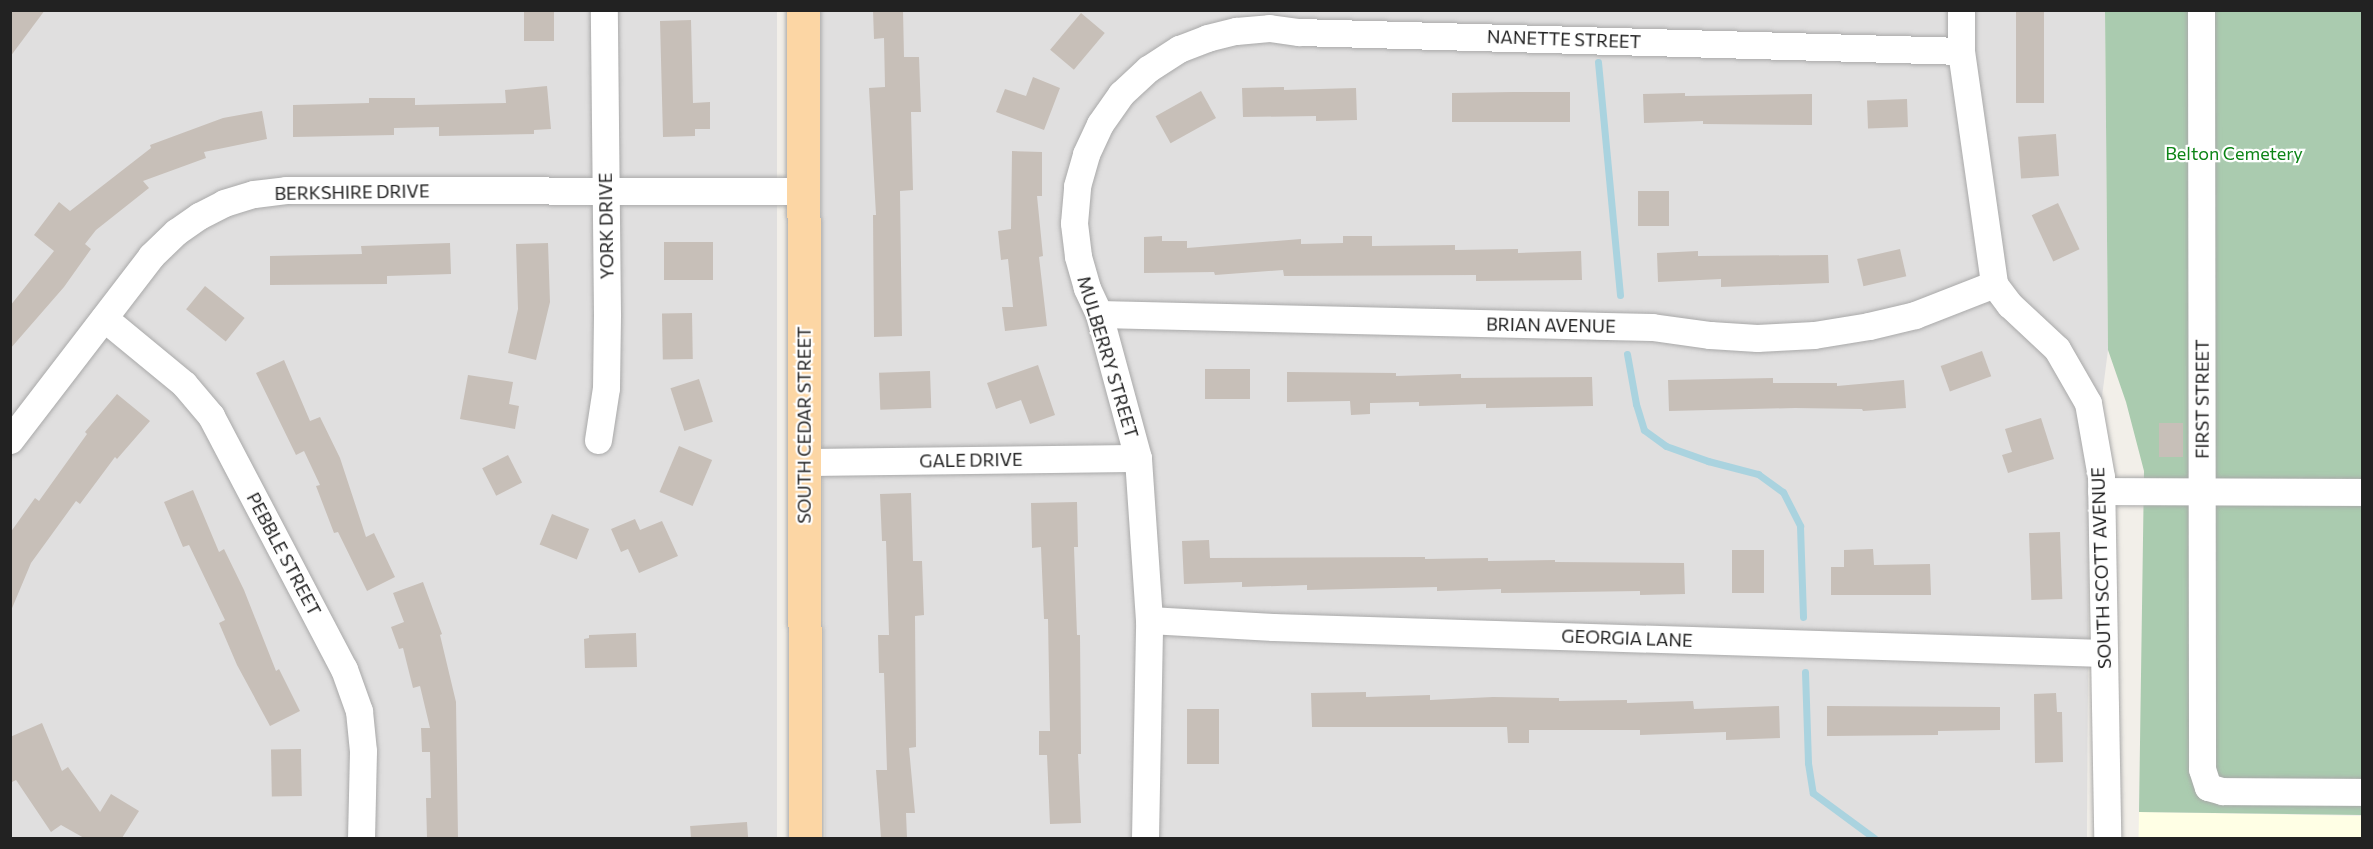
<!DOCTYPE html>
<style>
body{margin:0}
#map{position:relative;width:2373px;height:849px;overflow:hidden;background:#f2efe9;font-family:Commissioner,sans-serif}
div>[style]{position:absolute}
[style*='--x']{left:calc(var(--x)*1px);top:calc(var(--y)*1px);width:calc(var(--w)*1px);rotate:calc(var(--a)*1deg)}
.residential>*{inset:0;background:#e0dfdf;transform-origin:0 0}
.education>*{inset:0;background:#ffffe5;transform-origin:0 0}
.cemetery>*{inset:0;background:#aacbaf}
.stream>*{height:7px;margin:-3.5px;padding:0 3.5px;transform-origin:3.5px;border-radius:3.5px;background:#aad3df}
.building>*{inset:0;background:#c7bfb8;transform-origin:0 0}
.roads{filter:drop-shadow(0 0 2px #a9a9a9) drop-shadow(0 0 2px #a9a9a9)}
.minor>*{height:27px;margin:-13.5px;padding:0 13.5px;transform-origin:13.5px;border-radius:13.5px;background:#fff}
.major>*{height:33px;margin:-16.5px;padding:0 16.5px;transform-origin:16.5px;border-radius:16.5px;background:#fcd6a4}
span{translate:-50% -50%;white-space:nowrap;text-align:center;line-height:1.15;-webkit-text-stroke:4.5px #fff;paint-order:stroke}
.street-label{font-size:18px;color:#222}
.park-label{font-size:18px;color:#0c8416}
.frame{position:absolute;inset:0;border:12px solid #222;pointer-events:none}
</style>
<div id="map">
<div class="residential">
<i style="left:10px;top:11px;width:767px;height:827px"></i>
<i style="clip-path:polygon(820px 11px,2105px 11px,2108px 350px,2089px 498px,2087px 838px,825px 838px)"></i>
</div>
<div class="education">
<i style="left:2139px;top:812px;width:223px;height:26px;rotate:1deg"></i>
</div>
<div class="cemetery">
<i style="clip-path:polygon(2105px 11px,2362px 11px,2362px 815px,2139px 812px,2144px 471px,2126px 402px,2108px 350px)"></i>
</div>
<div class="stream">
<i style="--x:1598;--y:62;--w:234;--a:84.6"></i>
<i style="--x:1627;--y:354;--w:51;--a:79.8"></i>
<i style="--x:1636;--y:404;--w:27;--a:73"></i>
<i style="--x:1644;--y:430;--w:27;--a:36"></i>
<i style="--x:1666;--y:446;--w:45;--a:19.7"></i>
<i style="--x:1708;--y:461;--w:52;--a:14.6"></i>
<i style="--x:1758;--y:474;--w:31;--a:36"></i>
<i style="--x:1783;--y:492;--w:38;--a:63"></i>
<i style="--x:1800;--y:526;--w:91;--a:88.1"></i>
<i style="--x:1805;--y:672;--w:91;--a:88.1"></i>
<i style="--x:1808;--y:763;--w:30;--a:81"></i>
<i style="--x:1813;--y:793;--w:76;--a:36.4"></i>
</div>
<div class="building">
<i style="clip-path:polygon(10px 10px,45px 10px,10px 57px)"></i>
<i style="left:524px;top:10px;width:30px;height:31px"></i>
<i style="clip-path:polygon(873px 10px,903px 10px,904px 57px,919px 57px,921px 112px,911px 112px,913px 190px,900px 191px,902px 336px,874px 337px,873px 215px,876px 215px,869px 88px,885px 87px,884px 38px,874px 39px)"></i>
<i style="left:2016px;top:10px;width:28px;height:93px"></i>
<i style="left:1081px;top:13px;width:31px;height:48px;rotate:40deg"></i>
<i style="clip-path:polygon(691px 20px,693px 103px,710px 102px,710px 129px,695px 129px,695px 136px,663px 137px,660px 21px)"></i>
<i style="clip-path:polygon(1033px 77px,1060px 88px,1044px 130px,996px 112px,1005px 89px,1026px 96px)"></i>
<i style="clip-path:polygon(547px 86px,551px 129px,534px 130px,534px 134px,439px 136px,439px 127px,394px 128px,394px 135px,293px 137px,293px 105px,369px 103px,369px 98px,415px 98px,415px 105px,506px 103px,505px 90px)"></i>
<i style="clip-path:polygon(1284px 87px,1284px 90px,1356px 88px,1357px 120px,1316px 121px,1316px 116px,1243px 117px,1242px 88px)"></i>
<i style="left:1201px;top:91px;width:31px;height:52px;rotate:61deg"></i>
<i style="clip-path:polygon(1513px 92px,1570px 92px,1570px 122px,1452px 122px,1452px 93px)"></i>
<i style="clip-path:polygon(1685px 93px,1685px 96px,1812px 94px,1812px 125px,1703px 124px,1703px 121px,1644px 123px,1643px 94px)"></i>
<i style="left:1907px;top:99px;width:28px;height:40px;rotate:88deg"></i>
<i style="clip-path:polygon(262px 111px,267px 139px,204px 152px,206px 158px,143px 181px,149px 188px,96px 230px,85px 244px,91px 249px,64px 287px,10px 349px,10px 306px,54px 251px,34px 235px,59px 202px,70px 211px,151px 148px,150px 145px,223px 118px)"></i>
<i style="left:2056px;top:134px;width:42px;height:38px;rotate:86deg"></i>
<i style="clip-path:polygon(1012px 151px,1042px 152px,1042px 196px,1037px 196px,1043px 256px,1039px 257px,1047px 326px,1005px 331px,1002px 307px,1013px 307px,1008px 259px,1001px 260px,998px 231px,1011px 229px)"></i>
<i style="left:1669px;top:191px;width:35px;height:31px;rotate:90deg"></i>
<i style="left:2058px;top:203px;width:51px;height:29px;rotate:65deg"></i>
<i style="clip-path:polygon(1162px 236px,1162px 241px,1187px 241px,1187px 248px,1301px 239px,1301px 244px,1343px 243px,1343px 236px,1372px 236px,1372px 246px,1455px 245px,1455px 250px,1518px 249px,1518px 253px,1581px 251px,1582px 280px,1476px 281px,1476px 275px,1284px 276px,1283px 270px,1215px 275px,1214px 272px,1144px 273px,1144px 237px)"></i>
<i style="left:713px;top:242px;width:38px;height:49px;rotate:90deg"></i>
<i style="clip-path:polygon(450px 243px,451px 274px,387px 276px,387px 284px,270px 285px,270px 256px,362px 254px,361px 246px)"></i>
<i style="clip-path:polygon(548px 243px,550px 302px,536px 360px,508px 353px,518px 309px,516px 244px)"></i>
<i style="left:1900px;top:249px;width:28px;height:44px;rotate:77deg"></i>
<i style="clip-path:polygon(1698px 251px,1698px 256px,1828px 255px,1829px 283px,1721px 287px,1721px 279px,1658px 282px,1657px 253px)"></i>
<i style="left:205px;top:286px;width:51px;height:30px;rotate:39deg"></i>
<i style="left:692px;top:313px;width:46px;height:30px;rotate:89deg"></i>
<i style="left:1982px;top:351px;width:27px;height:44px;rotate:70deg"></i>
<i style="clip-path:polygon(284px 360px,310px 421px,320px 417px,340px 458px,366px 537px,374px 533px,395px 577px,367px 591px,338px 532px,334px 533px,316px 486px,320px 485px,304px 451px,296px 455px,256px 373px)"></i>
<i style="clip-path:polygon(1038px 365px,1055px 415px,1030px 424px,1021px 400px,996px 409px,987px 383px)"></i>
<i style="left:1250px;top:369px;width:30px;height:45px;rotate:90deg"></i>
<i style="left:930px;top:371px;width:37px;height:51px;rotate:88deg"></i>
<i style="clip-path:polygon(1287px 372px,1396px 373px,1396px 376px,1461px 374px,1461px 378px,1592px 377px,1593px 406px,1486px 408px,1486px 404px,1419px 406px,1419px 402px,1370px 403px,1370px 414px,1351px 415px,1350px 401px,1287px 402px)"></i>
<i style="clip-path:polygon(468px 375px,513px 382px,509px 404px,519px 406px,515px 429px,460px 419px)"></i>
<i style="clip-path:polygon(1773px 378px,1773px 383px,1837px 383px,1837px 386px,1904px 380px,1906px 408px,1863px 411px,1862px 409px,1795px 408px,1669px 411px,1668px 380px)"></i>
<i style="left:699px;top:379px;width:45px;height:30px;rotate:72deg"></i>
<i style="clip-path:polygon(117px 394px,150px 421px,117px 459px,115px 457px,80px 504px,76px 501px,31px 563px,10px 613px,10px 533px,35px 498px,39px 501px,87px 434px,85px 432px)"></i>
<i style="clip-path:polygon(2041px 418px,2054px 459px,2008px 473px,2002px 455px,2012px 452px,2005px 429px)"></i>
<i style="left:2183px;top:423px;width:34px;height:24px;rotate:90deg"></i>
<i style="left:679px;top:446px;width:36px;height:50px;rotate:23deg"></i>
<i style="left:508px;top:455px;width:31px;height:29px;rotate:63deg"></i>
<i style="clip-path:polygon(193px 490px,219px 552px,224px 549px,244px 590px,276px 671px,279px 669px,300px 711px,270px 726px,237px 665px,219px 623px,225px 620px,189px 545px,183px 547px,164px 502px)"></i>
<i style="clip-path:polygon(911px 493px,913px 561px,922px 561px,924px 615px,915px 616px,916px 747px,909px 748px,915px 813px,906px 813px,907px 838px,881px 838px,876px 770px,887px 770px,884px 673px,879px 673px,878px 635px,889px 635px,886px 541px,882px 541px,880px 494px)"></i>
<i style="clip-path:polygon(1077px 502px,1078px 547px,1074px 547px,1077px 635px,1080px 635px,1081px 754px,1078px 754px,1081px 823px,1050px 824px,1047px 755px,1039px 755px,1039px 731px,1050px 731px,1048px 619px,1044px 619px,1041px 547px,1032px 548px,1031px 503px)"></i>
<i style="left:552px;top:514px;width:40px;height:33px;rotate:22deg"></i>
<i style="clip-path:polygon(635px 519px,640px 530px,662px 521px,678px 556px,639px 573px,628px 549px,621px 552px,611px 529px)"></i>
<i style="left:2060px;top:532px;width:67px;height:31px;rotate:88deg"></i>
<i style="clip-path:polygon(1209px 540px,1210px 558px,1425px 557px,1425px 559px,1488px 558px,1488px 561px,1555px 560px,1555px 562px,1684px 563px,1685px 594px,1640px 595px,1640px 591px,1501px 593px,1501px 589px,1437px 591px,1437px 587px,1307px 590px,1307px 585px,1242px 587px,1242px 582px,1184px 584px,1182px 541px)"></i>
<i style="clip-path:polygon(1873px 549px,1874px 565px,1930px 564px,1931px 595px,1831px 595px,1831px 567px,1844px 567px,1844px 550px)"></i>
<i style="left:1732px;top:550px;width:32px;height:43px"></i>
<i style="clip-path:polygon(423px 582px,442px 634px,440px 635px,456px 702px,458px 838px,427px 838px,426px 798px,431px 798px,430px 752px,422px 752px,421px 728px,430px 728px,420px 686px,413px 688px,403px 648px,399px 649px,391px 627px,404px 622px,393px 593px)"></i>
<i style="clip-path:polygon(636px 633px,637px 667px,585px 668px,584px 639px,589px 638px,589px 635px)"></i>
<i style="clip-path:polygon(1366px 692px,1366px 697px,1430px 695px,1430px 700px,1493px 697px,1559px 698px,1559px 701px,1627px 700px,1627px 703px,1693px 701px,1694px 709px,1779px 706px,1780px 738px,1726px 740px,1726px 732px,1640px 735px,1640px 730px,1529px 730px,1529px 743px,1508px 743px,1507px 727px,1312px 727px,1311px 693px)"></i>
<i style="clip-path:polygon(2056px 693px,2057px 712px,2062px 712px,2063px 762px,2035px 763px,2034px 694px)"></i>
<i style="clip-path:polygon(1827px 706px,2000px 707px,2000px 730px,1938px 731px,1938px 735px,1827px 736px)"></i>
<i style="left:1187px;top:709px;width:32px;height:55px"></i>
<i style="clip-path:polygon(42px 723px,62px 771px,68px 767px,100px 812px,111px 794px,139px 811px,122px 838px,84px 838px,61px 825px,51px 832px,16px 780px,10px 783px,10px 737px)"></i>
<i style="left:301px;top:749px;width:47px;height:30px;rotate:89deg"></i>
<i style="left:747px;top:822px;width:16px;height:57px;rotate:86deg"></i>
</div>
<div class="roads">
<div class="minor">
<i style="--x:1961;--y:10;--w:41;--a:90"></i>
<i style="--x:1961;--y:51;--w:235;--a:81.9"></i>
<i style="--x:1994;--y:284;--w:26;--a:53"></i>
<i style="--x:2010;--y:305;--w:64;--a:43.1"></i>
<i style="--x:2057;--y:349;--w:62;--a:60.1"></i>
<i style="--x:2088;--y:403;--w:75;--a:80"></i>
<i style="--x:2101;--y:477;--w:361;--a:89"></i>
<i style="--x:2201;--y:10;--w:759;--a:89.92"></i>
<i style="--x:2202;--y:769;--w:19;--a:72"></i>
<i style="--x:2208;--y:787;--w:15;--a:16"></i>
<i style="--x:2222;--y:791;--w:140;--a:0.4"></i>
<i style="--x:1099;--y:314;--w:553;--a:1.35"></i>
<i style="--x:1652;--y:327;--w:59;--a:7.9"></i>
<i style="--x:1710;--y:335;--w:47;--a:3.7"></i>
<i style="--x:1757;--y:338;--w:57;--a:-3"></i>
<i style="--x:1814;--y:335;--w:56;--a:-9.3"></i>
<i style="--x:1869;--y:326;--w:47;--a:-13.4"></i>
<i style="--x:1915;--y:315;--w:85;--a:-21.4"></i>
<i style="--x:104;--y:318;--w:104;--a:39.5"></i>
<i style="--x:184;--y:384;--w:42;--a:49.8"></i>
<i style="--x:211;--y:416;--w:286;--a:62.3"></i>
<i style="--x:344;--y:669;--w:45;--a:70.3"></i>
<i style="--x:359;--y:711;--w:40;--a:84.3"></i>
<i style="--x:363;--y:751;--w:87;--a:91.3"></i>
<i style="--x:10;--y:440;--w:232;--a:-52.5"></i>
<i style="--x:151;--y:256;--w:35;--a:-44"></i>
<i style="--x:176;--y:232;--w:28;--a:-35"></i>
<i style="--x:199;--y:216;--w:28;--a:-27"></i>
<i style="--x:224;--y:203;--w:31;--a:-17"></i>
<i style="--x:254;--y:194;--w:32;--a:-7"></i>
<i style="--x:286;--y:190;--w:518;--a:0.11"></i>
<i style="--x:598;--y:440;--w:53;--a:-81.3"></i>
<i style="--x:606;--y:388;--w:74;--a:-89.2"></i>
<i style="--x:607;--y:314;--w:304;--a:-90.6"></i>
<i style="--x:804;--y:462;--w:334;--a:-0.7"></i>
<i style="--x:2101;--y:491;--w:261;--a:0.2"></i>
<i style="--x:1149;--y:620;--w:124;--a:3.2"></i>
<i style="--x:1273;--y:627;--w:831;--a:1.79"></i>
<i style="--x:1145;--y:838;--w:218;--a:-88.9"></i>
<i style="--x:1149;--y:620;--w:162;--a:-93.9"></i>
<i style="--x:1138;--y:458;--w:149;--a:-105.2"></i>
<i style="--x:1099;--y:314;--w:29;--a:-115"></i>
<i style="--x:1087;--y:288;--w:33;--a:-106"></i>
<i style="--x:1078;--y:256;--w:33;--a:-97"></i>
<i style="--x:1074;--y:223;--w:37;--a:-85"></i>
<i style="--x:1077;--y:186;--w:33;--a:-74"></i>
<i style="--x:1086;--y:154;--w:33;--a:-65"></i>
<i style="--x:1100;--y:124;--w:37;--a:-55"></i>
<i style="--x:1121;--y:94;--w:37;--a:-43"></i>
<i style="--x:1148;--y:69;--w:37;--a:-33"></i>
<i style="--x:1179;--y:49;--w:30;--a:-21"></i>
<i style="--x:1207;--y:38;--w:30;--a:-14"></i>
<i style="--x:1236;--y:31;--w:33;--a:-5"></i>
<i style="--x:1269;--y:28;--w:30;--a:8"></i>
<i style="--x:1299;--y:32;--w:662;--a:1.64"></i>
</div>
<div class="major">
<i style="--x:803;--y:10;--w:828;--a:89.86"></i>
</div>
</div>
<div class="street-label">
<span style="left:1564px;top:39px;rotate:2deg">NANETTE STREET</span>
<span style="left:352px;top:192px;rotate:-1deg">BERKSHIRE DRIVE</span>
<span style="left:606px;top:226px;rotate:-91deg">YORK DRIVE</span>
<span style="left:1551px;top:325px;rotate:1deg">BRIAN AVENUE</span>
<span style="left:1108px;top:357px;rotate:73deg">MULBERRY STREET</span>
<span style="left:2202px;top:399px;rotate:-90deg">FIRST STREET</span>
<span style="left:804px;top:425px;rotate:-90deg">SOUTH CEDAR STREET</span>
<span style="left:971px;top:460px;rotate:-1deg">GALE DRIVE</span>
<span style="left:284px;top:554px;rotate:62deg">PEBBLE STREET</span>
<span style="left:2101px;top:568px;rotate:-92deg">SOUTH SCOTT AVENUE</span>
<span style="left:1627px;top:638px;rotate:2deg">GEORGIA LANE</span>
</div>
<div class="park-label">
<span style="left:2234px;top:153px">Belton Cemetery</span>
</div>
<div class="frame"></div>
</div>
